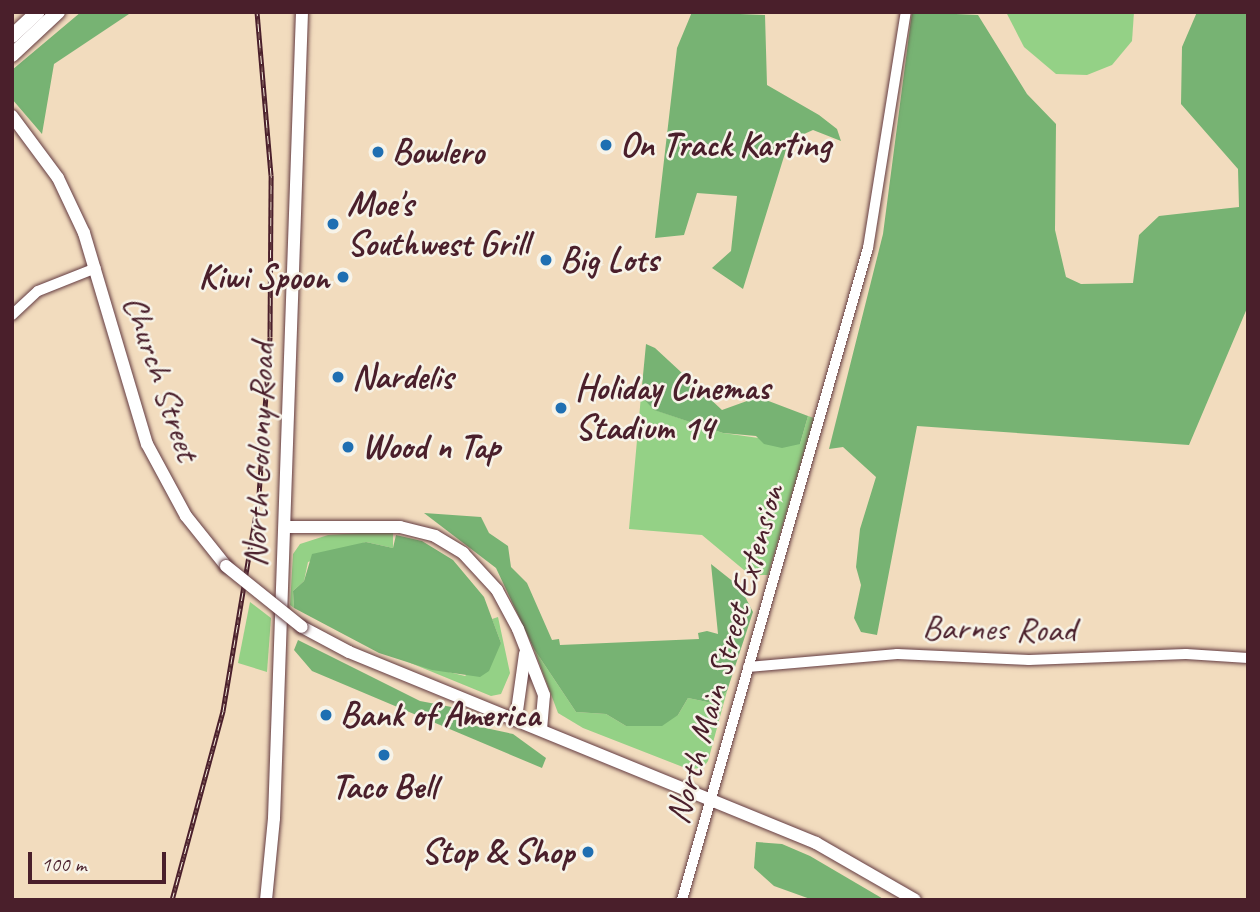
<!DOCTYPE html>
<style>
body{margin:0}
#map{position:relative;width:1260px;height:912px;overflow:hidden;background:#f2dcbe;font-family:Caveat,sans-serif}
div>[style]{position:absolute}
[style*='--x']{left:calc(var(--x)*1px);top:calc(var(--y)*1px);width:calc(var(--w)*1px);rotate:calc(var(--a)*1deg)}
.green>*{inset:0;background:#94d186}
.forest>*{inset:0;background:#77b373}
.roads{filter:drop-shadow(0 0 2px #633b41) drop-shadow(0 0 2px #633b41)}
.tertiary>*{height:10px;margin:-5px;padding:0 5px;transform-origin:5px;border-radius:5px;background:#fff}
.primary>*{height:12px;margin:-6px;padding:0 6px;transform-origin:6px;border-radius:6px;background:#fff}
.motorway>*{height:14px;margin:-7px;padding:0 7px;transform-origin:7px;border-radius:7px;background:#fff}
.rail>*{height:5px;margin-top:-2.5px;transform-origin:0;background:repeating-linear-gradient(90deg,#f7f3e8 0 8px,#4a1f2b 0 16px);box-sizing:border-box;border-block:2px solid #4a1f2b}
.bridges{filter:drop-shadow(0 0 2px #633b41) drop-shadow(0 0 2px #633b41)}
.primary-bridge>*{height:12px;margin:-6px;padding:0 6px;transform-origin:6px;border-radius:6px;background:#fff}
.dots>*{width:19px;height:19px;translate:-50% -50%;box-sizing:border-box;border:4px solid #f7f3e8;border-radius:50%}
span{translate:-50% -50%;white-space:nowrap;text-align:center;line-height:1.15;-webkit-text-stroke:5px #f7f3e8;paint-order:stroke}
.poi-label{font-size:35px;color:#4a1f2b;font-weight:700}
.left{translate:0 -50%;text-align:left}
.right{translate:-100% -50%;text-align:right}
.street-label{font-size:35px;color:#4a1f2b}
.frame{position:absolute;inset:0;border:14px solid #4a1f2b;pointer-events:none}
.scale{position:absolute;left:28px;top:852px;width:138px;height:32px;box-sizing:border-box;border:4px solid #4a1f2b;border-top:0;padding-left:9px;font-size:21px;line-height:24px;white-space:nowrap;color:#4a1f2b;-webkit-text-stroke:5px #f7f3e8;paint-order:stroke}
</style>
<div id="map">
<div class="green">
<i style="clip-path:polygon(1006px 12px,1134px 12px,1132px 41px,1112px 65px,1087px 75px,1056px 74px,1024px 47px)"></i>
<i style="clip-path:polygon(641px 396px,655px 410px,723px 433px,800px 444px,808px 416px,814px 418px,768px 575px,750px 575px,702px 535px,629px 529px)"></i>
<i style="clip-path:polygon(393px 531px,393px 548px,366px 542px,308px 562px,304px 581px,293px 591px,294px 608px,290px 605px,293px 554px,300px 544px,328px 535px)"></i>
<i style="clip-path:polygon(250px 602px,271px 618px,267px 672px,238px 663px)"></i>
<i style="clip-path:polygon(498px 617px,510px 673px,501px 694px,491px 696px,408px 662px,465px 676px,501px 643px,492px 619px)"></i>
<i style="clip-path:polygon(534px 649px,576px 712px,606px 714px,626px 726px,678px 715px,688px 698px,712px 703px,727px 691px,708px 761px,703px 768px,688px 769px,583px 728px,558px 713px)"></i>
</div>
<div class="forest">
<i style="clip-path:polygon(81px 12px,132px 12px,54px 64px,42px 134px,12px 99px,12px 70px)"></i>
<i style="clip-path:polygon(692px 12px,765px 15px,767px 85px,819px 115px,837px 129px,841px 141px,813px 130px,795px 138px,786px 150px,743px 289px,712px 268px,731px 251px,737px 196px,697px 193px,684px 235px,655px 238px,677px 48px)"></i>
<i style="clip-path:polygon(912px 12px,978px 15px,1027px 94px,1056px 124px,1055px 230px,1066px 277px,1081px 284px,1133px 283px,1139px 235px,1159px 216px,1239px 207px,1238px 169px,1181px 104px,1182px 47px,1197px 12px,1248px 12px,1248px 306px,1189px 445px,917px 426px,877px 635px,861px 632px,854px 618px,861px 585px,856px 567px,860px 529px,876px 477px,843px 447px,829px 449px,883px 234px)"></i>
<i style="clip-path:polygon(646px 344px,655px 348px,722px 410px,758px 397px,808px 416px,800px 444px,782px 448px,764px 444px,756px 436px,723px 433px,654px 410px,641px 396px)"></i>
<i style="clip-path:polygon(424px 513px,481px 517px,489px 533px,508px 546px,511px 567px,527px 583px,552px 640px,559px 639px,560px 645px,699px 639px,698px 633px,707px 631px,718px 634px,711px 564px,740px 587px,753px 612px,727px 691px,712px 703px,688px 698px,678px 715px,662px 726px,626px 726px,606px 714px,576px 712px,534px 649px,496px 568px)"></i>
<i style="clip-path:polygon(396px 535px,422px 541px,453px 560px,484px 597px,501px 643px,489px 671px,480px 677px,432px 670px,379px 653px,294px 608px,293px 591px,304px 581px,312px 554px,366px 542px,393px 548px)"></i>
<i style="clip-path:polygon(298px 640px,420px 701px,462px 709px,462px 723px,513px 734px,546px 758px,542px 768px,312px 671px,294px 650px)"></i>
<i style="clip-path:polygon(756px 842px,782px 844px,810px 856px,885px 900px,813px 900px,774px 886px,754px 868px)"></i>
</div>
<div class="roads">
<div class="tertiary">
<i style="--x:12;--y:315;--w:35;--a:-43"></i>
<i style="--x:38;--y:291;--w:62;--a:-21.6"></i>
<i style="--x:748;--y:667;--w:150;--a:-5"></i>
<i style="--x:897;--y:654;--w:132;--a:2.6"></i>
<i style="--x:1029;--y:660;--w:157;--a:-2.2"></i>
<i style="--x:1186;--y:654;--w:62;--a:3.7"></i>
<i style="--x:682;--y:900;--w:678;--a:-74.08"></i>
<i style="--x:868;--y:248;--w:239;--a:-80.9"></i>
</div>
<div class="primary">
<i style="--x:12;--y:116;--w:77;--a:53.4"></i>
<i style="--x:58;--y:178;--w:61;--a:64.7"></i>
<i style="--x:84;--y:233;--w:220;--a:73.4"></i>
<i style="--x:147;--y:444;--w:82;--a:61.6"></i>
<i style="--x:186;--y:516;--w:64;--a:51.3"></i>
<i style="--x:285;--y:527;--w:115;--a:0"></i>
<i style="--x:400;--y:527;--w:36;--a:14"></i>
<i style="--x:435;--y:536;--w:33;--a:31"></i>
<i style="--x:463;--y:553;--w:50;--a:47.4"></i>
<i style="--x:497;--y:590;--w:44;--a:61.7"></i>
<i style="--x:518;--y:629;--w:71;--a:68.5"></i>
<i style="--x:544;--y:695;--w:32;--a:95"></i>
<i style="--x:302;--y:627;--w:53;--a:28"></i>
<i style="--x:349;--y:652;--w:505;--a:22.24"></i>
<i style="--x:816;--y:843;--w:114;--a:29.9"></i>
<i style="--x:516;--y:718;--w:65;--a:-82"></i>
<i style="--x:266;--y:900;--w:82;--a:-84.4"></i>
<i style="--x:274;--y:818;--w:806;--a:-88.01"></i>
</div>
<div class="motorway">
<i style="--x:12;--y:36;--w:35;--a:-43"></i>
<i style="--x:12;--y:55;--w:63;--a:-43.1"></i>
</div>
</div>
<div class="rail">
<i style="--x:172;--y:900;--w:196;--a:-74.9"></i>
<i style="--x:223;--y:711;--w:219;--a:-80.5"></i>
<i style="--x:259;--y:495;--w:158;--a:-86"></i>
<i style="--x:270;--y:337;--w:162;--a:-89.6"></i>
<i style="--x:271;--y:175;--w:164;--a:-94.9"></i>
</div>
<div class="bridges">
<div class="primary-bridge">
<i style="--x:226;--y:566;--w:97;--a:38.8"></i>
</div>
</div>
<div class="dots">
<i style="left:606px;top:145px;background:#1f6fb2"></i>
<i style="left:378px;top:152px;background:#1f6fb2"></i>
<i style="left:333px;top:224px;background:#1f6fb2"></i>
<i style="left:546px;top:260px;background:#1f6fb2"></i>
<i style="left:343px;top:277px;background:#1f6fb2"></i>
<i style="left:338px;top:377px;background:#1f6fb2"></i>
<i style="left:561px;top:408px;background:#1f6fb2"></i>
<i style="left:348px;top:447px;background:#1f6fb2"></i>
<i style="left:326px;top:715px;background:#1f6fb2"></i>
<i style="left:384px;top:755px;background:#1f6fb2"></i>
<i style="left:588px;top:852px;background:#1f6fb2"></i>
</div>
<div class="poi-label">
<span class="left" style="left:620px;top:145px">On Track Karting</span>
<span class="left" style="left:392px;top:152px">Bowlero</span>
<span class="left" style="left:347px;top:224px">Moe's<br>Southwest Grill</span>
<span class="left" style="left:560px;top:260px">Big Lots</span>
<span class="right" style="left:329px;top:277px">Kiwi Spoon</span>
<span class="left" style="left:352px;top:377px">Nardelis</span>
<span class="left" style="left:575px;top:408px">Holiday Cinemas<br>Stadium 14</span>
<span class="left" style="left:362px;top:447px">Wood n Tap</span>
<span class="left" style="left:340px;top:715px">Bank of America</span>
<span style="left:384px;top:787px">Taco Bell</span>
<span class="right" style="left:574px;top:852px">Stop &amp; Shop</span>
</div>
<div class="street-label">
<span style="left:161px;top:378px;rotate:71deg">Church Street</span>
<span style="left:259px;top:455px;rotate:-88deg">North Colony Road</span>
<span style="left:999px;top:629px;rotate:1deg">Barnes Road</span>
<span style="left:725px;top:654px;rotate:-74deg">North Main Street Extension</span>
</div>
<div class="frame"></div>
<div class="scale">100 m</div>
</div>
